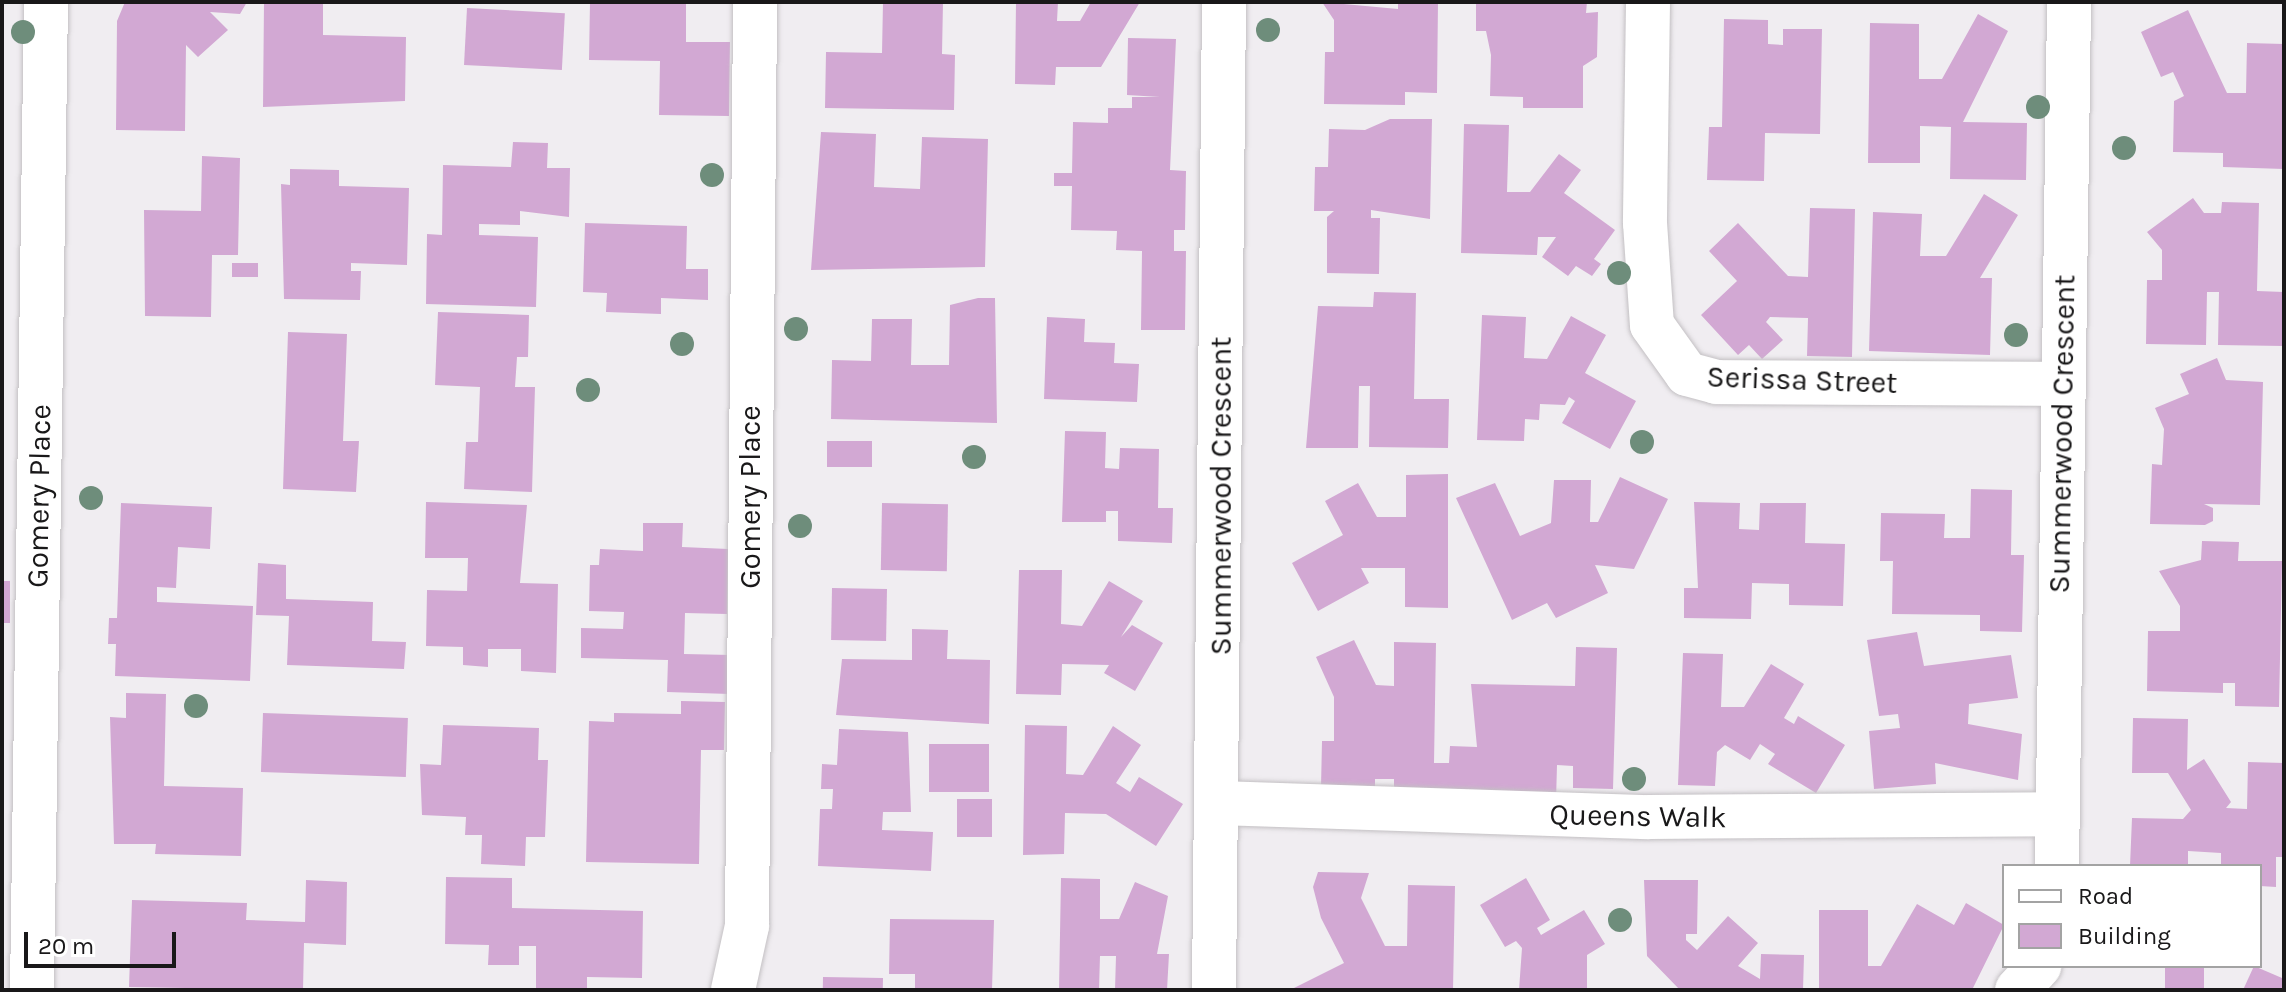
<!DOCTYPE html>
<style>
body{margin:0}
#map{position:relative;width:2286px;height:992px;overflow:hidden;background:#f0edf1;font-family:Karla,sans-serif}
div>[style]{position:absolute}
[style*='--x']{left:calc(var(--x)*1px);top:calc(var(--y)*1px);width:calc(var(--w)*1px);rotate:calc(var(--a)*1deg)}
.building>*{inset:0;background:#d2a8d3;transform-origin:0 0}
.roads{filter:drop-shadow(0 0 2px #c3c0c3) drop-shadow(0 0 2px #c3c0c3)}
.street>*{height:44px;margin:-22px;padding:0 22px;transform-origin:22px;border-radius:22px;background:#fff}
.trees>*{width:24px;height:24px;margin:-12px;border-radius:50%;background:#6e8d7b}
span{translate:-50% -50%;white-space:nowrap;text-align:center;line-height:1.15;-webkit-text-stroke:8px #fff;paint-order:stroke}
.street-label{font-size:30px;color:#191819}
.frame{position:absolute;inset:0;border:4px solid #191819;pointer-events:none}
.legend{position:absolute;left:2002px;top:864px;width:260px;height:104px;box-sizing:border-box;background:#fff;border:2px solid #a3a3a3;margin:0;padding:10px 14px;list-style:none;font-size:24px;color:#191819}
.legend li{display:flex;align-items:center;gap:16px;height:40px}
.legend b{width:40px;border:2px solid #a3a3a3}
.scale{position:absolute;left:24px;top:932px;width:152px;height:36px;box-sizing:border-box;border:4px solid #191819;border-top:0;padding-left:10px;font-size:24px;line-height:28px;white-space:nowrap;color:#191819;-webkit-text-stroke:6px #fff;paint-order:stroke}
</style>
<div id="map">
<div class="building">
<i style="clip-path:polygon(125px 2px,247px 2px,240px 14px,210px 12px,228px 30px,198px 57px,186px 45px,185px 131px,116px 130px,117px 21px)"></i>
<i style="clip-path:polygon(264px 2px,323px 2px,323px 35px,406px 37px,405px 101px,263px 107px)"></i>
<i style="clip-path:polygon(590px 2px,686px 2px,686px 42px,730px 42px,729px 116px,659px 115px,660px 61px,589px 60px)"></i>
<i style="clip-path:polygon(883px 2px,943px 2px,942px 54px,955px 55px,954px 110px,825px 108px,826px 52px,882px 53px)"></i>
<i style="clip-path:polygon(1016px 2px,1058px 2px,1057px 21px,1080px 21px,1091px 2px,1140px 2px,1101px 67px,1056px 67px,1055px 85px,1015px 84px)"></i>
<i style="clip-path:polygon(1322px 2px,1398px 9px,1398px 2px,1438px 2px,1437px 93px,1405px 92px,1405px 105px,1324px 104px,1325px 52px,1334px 52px,1334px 20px)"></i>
<i style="clip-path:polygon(1476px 2px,1587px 2px,1586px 13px,1598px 12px,1597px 57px,1583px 66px,1583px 108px,1523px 108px,1523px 97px,1490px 96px,1491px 55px,1486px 31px,1476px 31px)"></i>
<i style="left:467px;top:8px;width:98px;height:57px;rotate:3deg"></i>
<i style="clip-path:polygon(2188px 10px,2227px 93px,2246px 93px,2247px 43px,2284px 44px,2284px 169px,2223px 167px,2223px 153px,2173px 152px,2174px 101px,2184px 96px,2173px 72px,2161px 77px,2141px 32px)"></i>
<i style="clip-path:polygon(1978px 14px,2008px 31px,1963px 122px,2027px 123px,2026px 180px,1950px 179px,1951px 127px,1920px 126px,1920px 163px,1868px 163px,1870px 23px,1919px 24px,1919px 79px,1942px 79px)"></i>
<i style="clip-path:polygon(1724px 19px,1768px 20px,1768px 44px,1783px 45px,1783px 29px,1822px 29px,1820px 134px,1765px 133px,1764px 181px,1707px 180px,1709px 127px,1722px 127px)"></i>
<i style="clip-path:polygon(1128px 38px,1176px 39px,1170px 170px,1186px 171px,1185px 230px,1174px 230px,1174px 251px,1186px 251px,1185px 330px,1141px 330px,1142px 251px,1116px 250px,1117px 231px,1071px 230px,1072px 186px,1054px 186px,1054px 173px,1072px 173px,1073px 122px,1108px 123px,1108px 108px,1132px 108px,1132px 97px,1160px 97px,1127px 95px)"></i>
<i style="clip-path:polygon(1390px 119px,1432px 119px,1430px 219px,1371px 210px,1371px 218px,1380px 218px,1379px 274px,1327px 273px,1327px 217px,1334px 211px,1314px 211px,1315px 167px,1328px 167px,1329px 129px,1365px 130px)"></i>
<i style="clip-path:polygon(1464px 124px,1509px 125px,1507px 192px,1530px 192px,1559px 154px,1581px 170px,1564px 193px,1615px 230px,1594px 259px,1601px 264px,1592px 276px,1576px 266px,1568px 276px,1542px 257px,1556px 237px,1538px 237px,1537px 255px,1461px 253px)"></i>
<i style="clip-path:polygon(821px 132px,876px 134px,874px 187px,920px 189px,922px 137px,988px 139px,985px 267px,811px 270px)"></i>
<i style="clip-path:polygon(513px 142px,548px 143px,547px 168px,570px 168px,569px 217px,520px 211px,520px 225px,479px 224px,479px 235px,538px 237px,536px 307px,426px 304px,427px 234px,442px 235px,443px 165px,511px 167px)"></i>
<i style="clip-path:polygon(202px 156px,240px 158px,238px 255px,212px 255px,211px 317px,145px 316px,144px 210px,201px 211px)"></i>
<i style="clip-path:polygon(290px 169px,339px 170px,339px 186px,409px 188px,407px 265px,351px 263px,351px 271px,361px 271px,360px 300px,284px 299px,281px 184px,290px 185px)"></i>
<i style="clip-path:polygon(1984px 194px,2018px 215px,1980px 278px,1992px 278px,1990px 355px,1869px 351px,1873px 212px,1922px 214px,1920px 256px,1946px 256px)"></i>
<i style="clip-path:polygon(2193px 198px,2204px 213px,2221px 213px,2222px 202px,2259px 203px,2257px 291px,2284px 292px,2284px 346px,2218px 345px,2219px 292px,2207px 292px,2206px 345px,2146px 344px,2147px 280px,2162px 280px,2162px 250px,2147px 232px)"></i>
<i style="clip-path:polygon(1810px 208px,1855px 209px,1852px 357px,1807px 356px,1808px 318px,1770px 317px,1766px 322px,1783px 340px,1762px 359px,1749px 345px,1738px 355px,1701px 315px,1737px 281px,1709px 251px,1738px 223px,1788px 276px,1808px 277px)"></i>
<i style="clip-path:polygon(585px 223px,687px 226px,686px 269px,708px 269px,708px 300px,661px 298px,661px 314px,606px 312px,607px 293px,583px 292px)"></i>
<i style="left:232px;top:263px;width:26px;height:14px"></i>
<i style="clip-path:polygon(1374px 292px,1416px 293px,1414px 399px,1449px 399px,1448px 448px,1369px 447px,1370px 386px,1359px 386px,1358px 448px,1306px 448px,1318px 306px,1373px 307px)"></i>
<i style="clip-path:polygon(978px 298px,995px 298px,997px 423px,831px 419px,832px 360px,871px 361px,872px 319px,912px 319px,911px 365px,949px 365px,950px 305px)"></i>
<i style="clip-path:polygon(438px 312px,529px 315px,528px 357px,517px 357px,515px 387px,535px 387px,532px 492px,464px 489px,466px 442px,478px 442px,480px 387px,435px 385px)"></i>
<i style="clip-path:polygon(1482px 315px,1526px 317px,1524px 358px,1547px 359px,1571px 316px,1606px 335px,1585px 373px,1636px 401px,1610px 449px,1562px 423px,1575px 401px,1569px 397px,1565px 405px,1540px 404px,1539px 420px,1525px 419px,1524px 441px,1477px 440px)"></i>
<i style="clip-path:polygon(1047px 317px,1085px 319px,1084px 342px,1115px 343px,1114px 363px,1139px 364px,1137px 402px,1044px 399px)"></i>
<i style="clip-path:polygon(288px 332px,347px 334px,343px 441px,359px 441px,356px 492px,283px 489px)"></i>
<i style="clip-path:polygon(2217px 358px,2226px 380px,2263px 382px,2260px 505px,2204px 504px,2213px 508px,2213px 521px,2205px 525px,2150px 524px,2152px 464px,2162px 465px,2164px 429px,2155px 408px,2189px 394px,2180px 374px)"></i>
<i style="clip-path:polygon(1065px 431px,1106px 432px,1105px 468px,1119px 469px,1120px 448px,1159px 449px,1158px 508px,1173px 508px,1172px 543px,1118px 541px,1118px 511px,1106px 511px,1106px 522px,1062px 522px)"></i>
<i style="left:827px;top:441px;width:45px;height:26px"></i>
<i style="clip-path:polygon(1448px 474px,1448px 608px,1405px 607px,1405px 568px,1361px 568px,1369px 583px,1318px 611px,1292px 563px,1343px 535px,1325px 501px,1358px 483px,1377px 517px,1406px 517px,1406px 475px)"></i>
<i style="clip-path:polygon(1620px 477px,1668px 499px,1634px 569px,1595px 565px,1608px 593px,1556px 618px,1547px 603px,1512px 620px,1456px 498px,1495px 483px,1520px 536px,1551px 523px,1554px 480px,1591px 480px,1590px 522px,1598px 522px)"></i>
<i style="clip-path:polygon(1971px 489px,2012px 490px,2011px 555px,2024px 555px,2022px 632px,1980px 631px,1980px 615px,1892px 614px,1893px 561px,1880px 561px,1881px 513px,1945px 514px,1944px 538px,1970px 538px)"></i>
<i style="clip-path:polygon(426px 502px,527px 505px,520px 583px,558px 584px,556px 673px,521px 671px,521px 649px,488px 649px,488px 667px,463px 665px,463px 647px,426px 646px,427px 590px,467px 591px,468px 558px,425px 558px)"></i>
<i style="clip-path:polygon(1694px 502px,1740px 503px,1739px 529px,1759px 530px,1760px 503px,1806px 503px,1805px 543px,1845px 544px,1843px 606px,1789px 605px,1789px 584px,1752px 583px,1751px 619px,1684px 618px,1684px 588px,1698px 588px)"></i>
<i style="clip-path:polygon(121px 503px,212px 507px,210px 549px,178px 547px,176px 588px,157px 587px,157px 602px,253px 606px,250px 681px,115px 676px,116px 644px,108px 644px,109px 618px,117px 618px)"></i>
<i style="left:882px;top:503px;width:66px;height:67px;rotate:1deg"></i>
<i style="clip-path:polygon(643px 523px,683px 523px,682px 547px,728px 549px,727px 614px,685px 613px,684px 654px,731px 655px,730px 694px,667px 692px,668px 660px,581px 658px,581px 628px,623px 629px,624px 612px,589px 611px,590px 565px,599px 565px,600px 549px,643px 551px)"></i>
<i style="clip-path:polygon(2202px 541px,2239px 542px,2238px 561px,2282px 561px,2279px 707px,2235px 706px,2235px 683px,2223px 683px,2223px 693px,2147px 691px,2148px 631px,2180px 631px,2180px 606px,2159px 571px,2201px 560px)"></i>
<i style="clip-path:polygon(258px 563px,286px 565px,286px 599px,373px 602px,372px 641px,406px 642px,404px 669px,287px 665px,289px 616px,256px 615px)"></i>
<i style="clip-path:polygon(1019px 570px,1062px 570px,1061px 624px,1082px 626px,1109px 581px,1143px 601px,1121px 637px,1132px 625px,1163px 643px,1135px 691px,1104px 673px,1109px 665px,1062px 664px,1061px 695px,1016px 694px)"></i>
<i style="left:2px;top:581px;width:8px;height:42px"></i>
<i style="left:832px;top:588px;width:55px;height:52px;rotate:1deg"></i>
<i style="clip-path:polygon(912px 629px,948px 630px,947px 659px,990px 660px,989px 724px,836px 715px,842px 659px,912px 660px)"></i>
<i style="clip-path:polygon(1917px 632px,1924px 666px,2011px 655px,2018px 698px,1969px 704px,1968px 724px,2022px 734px,2018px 780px,1935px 763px,1936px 784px,1874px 789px,1869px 731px,1900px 728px,1898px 714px,1879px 716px,1867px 640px)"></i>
<i style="clip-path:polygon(1354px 640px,1376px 685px,1394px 686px,1394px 642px,1436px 643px,1434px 763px,1449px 763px,1450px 746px,1477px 747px,1471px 684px,1575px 686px,1576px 647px,1617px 648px,1613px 789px,1573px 788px,1573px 766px,1557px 765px,1556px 801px,1394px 802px,1394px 779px,1375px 779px,1375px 788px,1321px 787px,1322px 741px,1334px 741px,1334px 697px,1316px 657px)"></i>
<i style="clip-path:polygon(1683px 653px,1723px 654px,1721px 707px,1744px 707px,1771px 664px,1804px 684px,1784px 718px,1794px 724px,1798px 716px,1845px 745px,1816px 793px,1768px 764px,1775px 754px,1760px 744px,1750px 760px,1725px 745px,1717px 752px,1715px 786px,1678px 785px)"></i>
<i style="clip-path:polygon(126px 693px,166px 694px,164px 786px,243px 788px,241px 856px,155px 854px,156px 844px,114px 844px,110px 717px,126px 718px)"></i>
<i style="clip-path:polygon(681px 701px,725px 702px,724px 750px,701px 750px,699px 864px,586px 862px,589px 721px,614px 722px,614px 713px,681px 714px)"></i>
<i style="left:263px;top:713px;width:145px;height:59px;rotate:2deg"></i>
<i style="clip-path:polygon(2133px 718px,2188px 719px,2187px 770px,2204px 759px,2231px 802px,2226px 808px,2247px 809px,2248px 762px,2284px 763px,2284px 857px,2276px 857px,2276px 887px,2260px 886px,2260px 866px,2221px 866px,2221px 853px,2188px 851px,2188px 866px,2130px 866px,2132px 818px,2183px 819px,2191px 810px,2168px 773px,2132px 773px)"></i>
<i style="clip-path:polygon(443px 725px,539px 728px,538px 760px,548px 760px,545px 837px,526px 837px,525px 866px,481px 864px,482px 835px,465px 835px,466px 817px,422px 815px,420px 764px,441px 765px)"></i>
<i style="clip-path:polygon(1025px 725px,1067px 726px,1066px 774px,1083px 775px,1113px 726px,1141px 745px,1116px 783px,1130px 792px,1139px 777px,1183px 804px,1156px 846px,1106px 814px,1065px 813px,1064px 854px,1023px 855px)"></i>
<i style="clip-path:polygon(839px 729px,908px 732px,911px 812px,883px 812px,882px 830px,933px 832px,931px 871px,818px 866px,820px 809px,832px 809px,833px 789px,821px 789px,822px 764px,837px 765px)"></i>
<i style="left:929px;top:744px;width:60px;height:48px"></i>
<i style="left:957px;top:799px;width:35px;height:38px"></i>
<i style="clip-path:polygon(1318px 872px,1369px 873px,1361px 898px,1385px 946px,1407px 946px,1408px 885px,1455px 886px,1453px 990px,1290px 990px,1344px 963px,1321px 918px,1313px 887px)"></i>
<i style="clip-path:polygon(446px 877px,512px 878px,512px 908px,643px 911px,642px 978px,587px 977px,587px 990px,536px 990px,536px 946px,519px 946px,519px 965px,488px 965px,489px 945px,445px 944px)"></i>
<i style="clip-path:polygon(1061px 878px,1100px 879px,1100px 919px,1119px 919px,1135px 882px,1168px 896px,1157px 954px,1169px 954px,1167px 990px,1115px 990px,1116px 956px,1100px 956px,1099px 990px,1059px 990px)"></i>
<i style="clip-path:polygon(1526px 878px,1550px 920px,1537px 928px,1541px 935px,1584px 910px,1605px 944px,1587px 955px,1587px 990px,1519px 990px,1522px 948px,1516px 941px,1505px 947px,1480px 905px)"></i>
<i style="clip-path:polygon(306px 880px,347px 882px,346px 945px,304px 943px,303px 990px,129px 987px,132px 900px,247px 903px,246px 920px,305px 922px)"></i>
<i style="clip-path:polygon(1644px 880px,1698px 880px,1697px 934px,1686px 934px,1686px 940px,1697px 950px,1728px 916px,1758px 943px,1738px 966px,1760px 979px,1761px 954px,1804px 955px,1803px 990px,1680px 990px,1647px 956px)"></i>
<i style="clip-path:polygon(1966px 903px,2004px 925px,1972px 990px,1819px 990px,1819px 910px,1868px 910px,1868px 966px,1881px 966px,1917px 904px,1954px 925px)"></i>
<i style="clip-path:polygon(890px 919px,994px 920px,992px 990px,915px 990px,915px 974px,889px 974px)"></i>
<i style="clip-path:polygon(2165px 966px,2204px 966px,2204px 990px,2153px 990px,2165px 989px)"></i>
<i style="clip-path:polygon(2254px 966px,2282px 978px,2284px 990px,2243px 990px)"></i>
<i style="left:823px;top:977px;width:60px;height:13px;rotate:1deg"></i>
</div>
<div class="roads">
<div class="street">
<i style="--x:1648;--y:2;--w:221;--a:90.8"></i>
<i style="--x:1645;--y:223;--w:102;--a:86.1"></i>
<i style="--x:1652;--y:325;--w:60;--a:54.5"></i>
<i style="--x:1687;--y:374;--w:30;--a:15"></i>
<i style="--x:1716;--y:382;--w:345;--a:0.3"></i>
<i style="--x:1219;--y:803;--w:430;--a:1.9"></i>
<i style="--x:1649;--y:817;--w:409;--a:-0.4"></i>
<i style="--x:2057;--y:866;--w:864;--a:-89.2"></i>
<i style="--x:32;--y:990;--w:988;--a:-89.19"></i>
<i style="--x:733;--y:990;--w:66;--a:-77.7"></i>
<i style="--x:747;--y:926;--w:924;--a:-89.5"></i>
<i style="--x:1214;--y:990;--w:988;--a:-89.42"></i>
<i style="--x:2017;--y:990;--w:33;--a:-47"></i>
</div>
</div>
<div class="trees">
<i style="left:1268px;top:30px"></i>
<i style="left:23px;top:32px"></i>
<i style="left:2038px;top:107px"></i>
<i style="left:2124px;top:148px"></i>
<i style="left:712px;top:175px"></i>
<i style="left:1619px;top:273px"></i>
<i style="left:796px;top:329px"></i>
<i style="left:2016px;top:335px"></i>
<i style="left:682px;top:344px"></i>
<i style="left:588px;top:390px"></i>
<i style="left:1642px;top:442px"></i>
<i style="left:974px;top:457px"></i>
<i style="left:91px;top:498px"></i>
<i style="left:800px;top:526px"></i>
<i style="left:196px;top:706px"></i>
<i style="left:1634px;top:779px"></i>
<i style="left:1620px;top:920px"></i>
</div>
<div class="street-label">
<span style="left:1802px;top:380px;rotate:2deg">Serissa Street</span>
<span style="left:2062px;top:434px;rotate:-89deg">Summerwood Crescent</span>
<span style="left:39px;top:496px;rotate:-89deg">Gomery Place</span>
<span style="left:1221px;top:496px;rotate:-90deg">Summerwood Crescent</span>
<span style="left:750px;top:497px;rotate:-90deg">Gomery Place</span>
<span style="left:1638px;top:816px;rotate:1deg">Queens Walk</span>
</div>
<div class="frame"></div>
<ul class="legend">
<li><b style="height:10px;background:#fff"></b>Road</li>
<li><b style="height:22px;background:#d2a8d3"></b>Building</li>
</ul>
<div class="scale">20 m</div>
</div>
